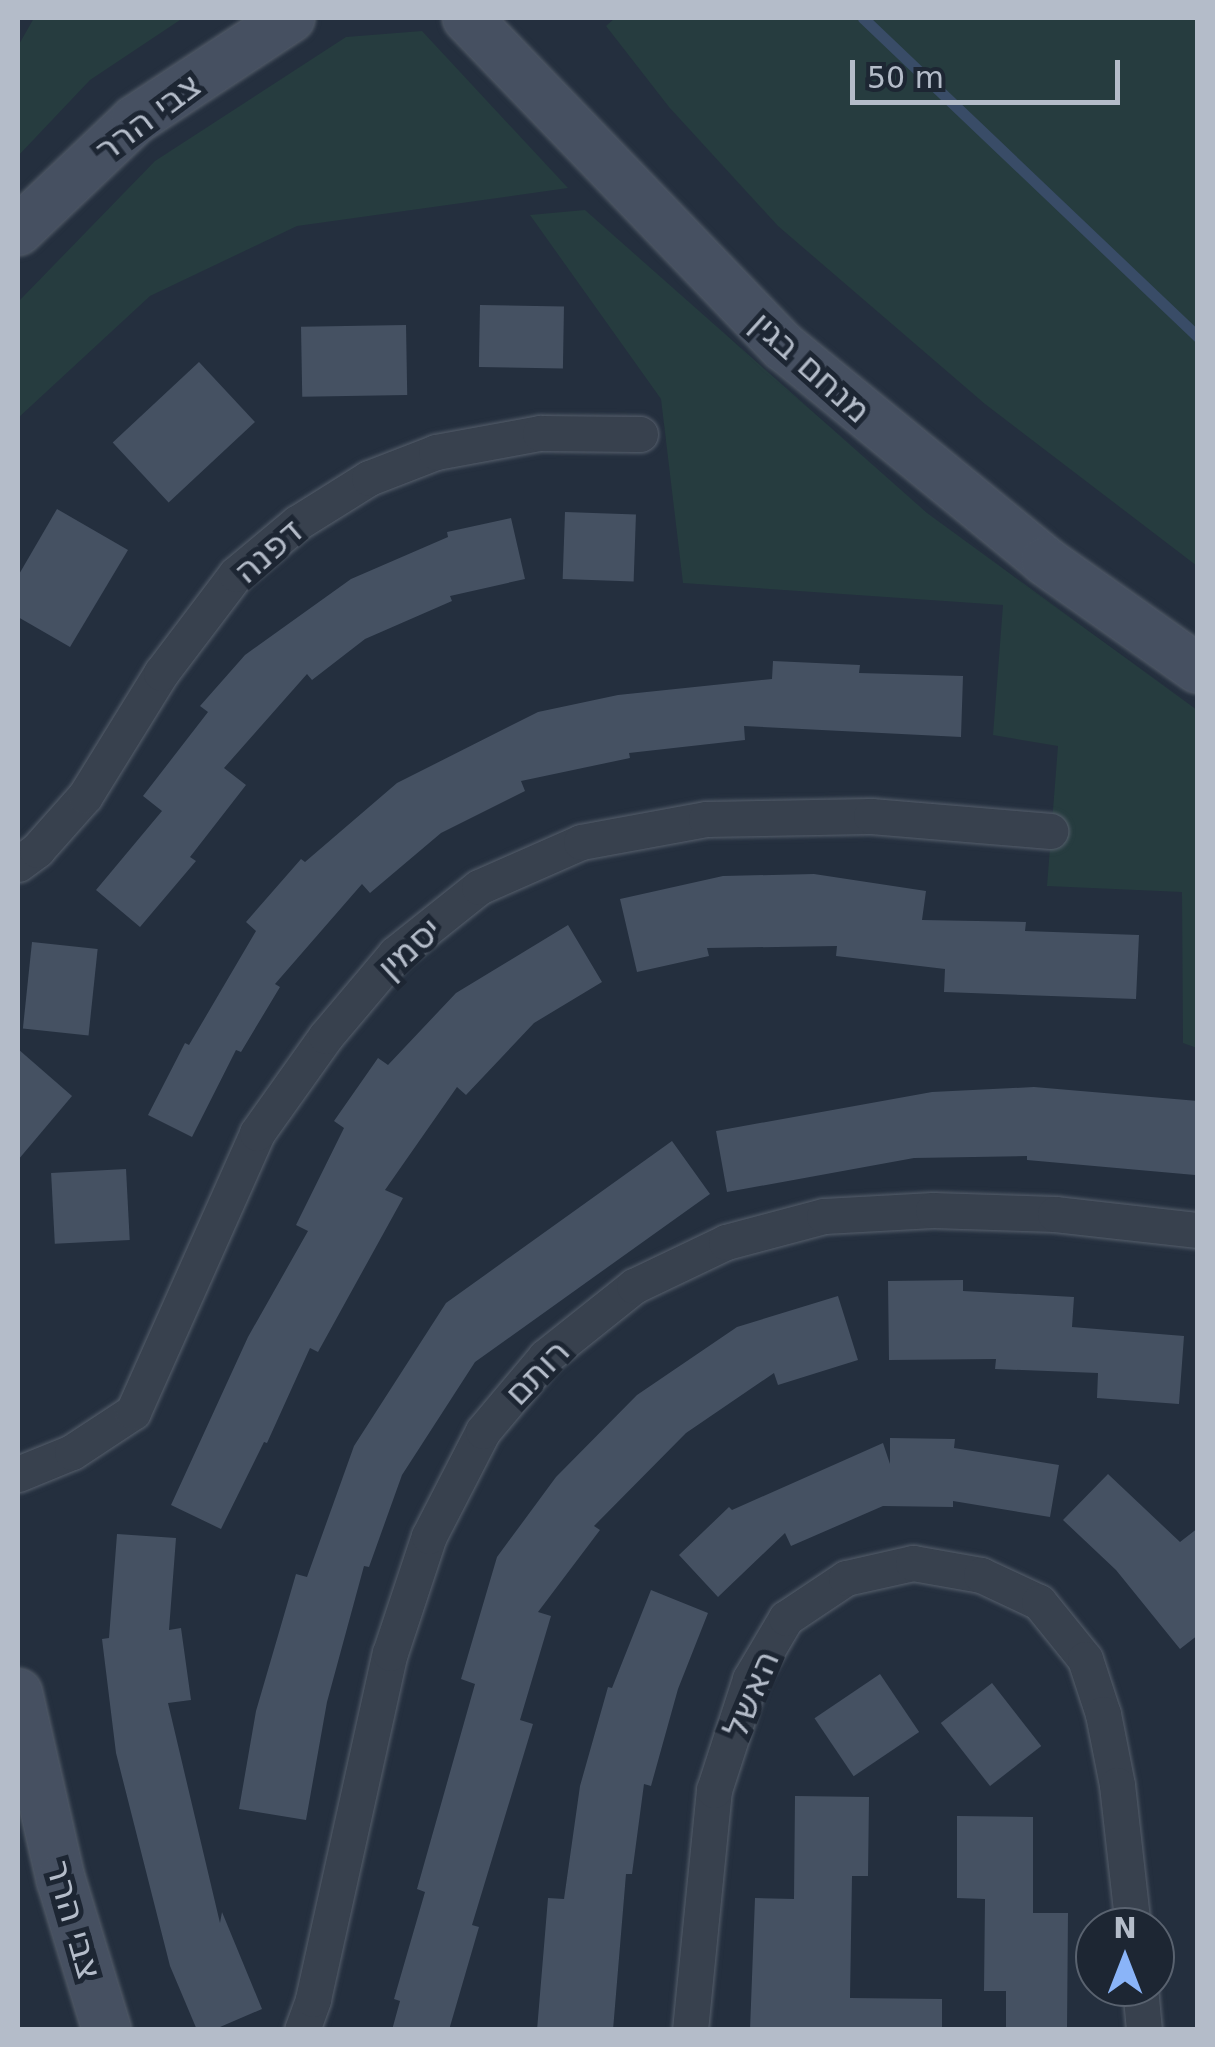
<!DOCTYPE html>
<meta charset="utf-8">
<style>
body{margin:0}
#map{position:relative;width:1215px;height:2047px;overflow:hidden;background:#242f3e;font-family:"DejaVu Sans",Heebo,sans-serif}
div>[style]{position:absolute}
[style*='--x']{left:calc(var(--x)*1px);top:calc(var(--y)*1px);width:calc(var(--w)*1px);rotate:calc(var(--a)*1deg)}
.green>*{inset:0;background:#263c3f}
.stream>*{height:11px;margin:-5.5px;padding:0 5.5px;transform-origin:5.5px;border-radius:5.5px;background:#394c67}
.building>*{inset:0;background:#455162;transform-origin:0 0}
.roads{filter:drop-shadow(0 0 2px #565f6c) drop-shadow(0 0 2px #565f6c)}
.street>*{height:35px;margin:-17.5px;padding:0 17.5px;transform-origin:17.5px;border-radius:17.5px;background:#38414e}
.secondary>*{height:48px;margin:-24px;padding:0 24px;transform-origin:24px;border-radius:24px;background:#465061}
span{translate:-50% -50%;white-space:nowrap;text-align:center;line-height:1.15;-webkit-text-stroke:10px #1d2633;paint-order:stroke}
.street-label{font-size:35px;color:#b4bcc9}
.frame{position:absolute;inset:0;border:20px solid #b4bcc9;pointer-events:none}
.north{position:absolute;left:1075px;top:1907px;width:100px;height:100px;box-sizing:border-box;background:#1d2633;border:2px solid #59626f;border-radius:50%;rotate:0deg;font-size:28px;font-weight:700;line-height:40px;text-align:center;color:#b4bcc9}
.north::after{content:'';display:block;margin:auto;width:35px;height:45px;background:#8ab4f8;clip-path:polygon(50% 0,100% 100%,50% 72%,0 100%)}
.scale{position:absolute;left:850px;top:60px;width:270px;height:45px;box-sizing:border-box;border:5px solid #b4bcc9;border-top:0;padding-left:12px;font-size:30px;line-height:35px;white-space:nowrap;color:#b4bcc9;-webkit-text-stroke:8px #1d2633;paint-order:stroke}
</style>
<div id="map">
<div class="green">
<i style="clip-path:polygon(34px 18px,183px 18px,90px 80px,18px 156px,18px 46px)"></i>
<i style="clip-path:polygon(615px 18px,1197px 18px,1197px 566px,985px 404px,778px 226px,669px 107px,606px 26px)"></i>
<i style="clip-path:polygon(422px 31px,568px 188px,297px 226px,150px 296px,18px 418px,18px 302px,155px 161px,346px 37px)"></i>
<i style="clip-path:polygon(585px 210px,927px 513px,1197px 710px,1197px 1048px,1183px 1043px,1182px 892px,1047px 886px,1058px 746px,993px 735px,1003px 605px,683px 583px,661px 399px,530px 215px)"></i>
</div>
<div class="stream">
<i style="--x:863;--y:18;--w:463;--a:43.6"></i>
</div>
<div class="building">
<i style="left:480px;top:305px;width:84px;height:62px;rotate:1deg"></i>
<i style="left:406px;top:325px;width:70px;height:105px;rotate:89deg"></i>
<i style="left:199px;top:362px;width:82px;height:118px;rotate:47deg"></i>
<i style="clip-path:polygon(57px 509px,128px 550px,70px 647px,18px 617px,18px 576px)"></i>
<i style="left:565px;top:512px;width:71px;height:67px;rotate:2deg"></i>
<i style="clip-path:polygon(511px 518px,525px 579px,450px 596px,452px 601px,365px 639px,312px 680px,307px 674px,224px 768px,246px 785px,190px 857px,196px 861px,140px 927px,96px 890px,162px 811px,143px 796px,208px 712px,200px 706px,245px 655px,351px 579px,448px 537px,447px 532px)"></i>
<i style="clip-path:polygon(773px 661px,860px 665px,859px 673px,963px 676px,961px 737px,744px 726px,745px 740px,629px 753px,630px 758px,521px 781px,525px 791px,441px 833px,370px 893px,362px 884px,275px 984px,280px 987px,241px 1052px,236px 1050px,192px 1137px,148px 1115px,185px 1043px,189px 1045px,256px 931px,246px 922px,301px 859px,305px 862px,397px 783px,538px 712px,618px 695px,772px 679px)"></i>
<i style="clip-path:polygon(814px 874px,926px 891px,922px 920px,1026px 922px,1025px 931px,1139px 935px,1136px 999px,944px 992px,945px 969px,836px 956px,837px 946px,707px 948px,709px 956px,637px 972px,620px 899px,723px 876px)"></i>
<i style="clip-path:polygon(568px 925px,602px 982px,534px 1023px,466px 1095px,457px 1087px,385px 1190px,403px 1198px,318px 1352px,310px 1348px,267px 1443px,264px 1442px,221px 1529px,171px 1505px,248px 1337px,308px 1231px,296px 1225px,344px 1128px,334px 1121px,378px 1058px,388px 1065px,456px 993px)"></i>
<i style="left:32px;top:942px;width:66px;height:87px;rotate:6deg"></i>
<i style="clip-path:polygon(18px 1049px,72px 1096px,18px 1160px)"></i>
<i style="clip-path:polygon(1034px 1087px,1198px 1101px,1195px 1175px,1027px 1160px,1027px 1156px,914px 1158px,727px 1192px,716px 1131px,932px 1092px)"></i>
<i style="clip-path:polygon(672px 1141px,710px 1194px,475px 1362px,402px 1475px,369px 1567px,364px 1566px,327px 1702px,306px 1820px,239px 1809px,256px 1711px,296px 1574px,307px 1577px,354px 1446px,446px 1303px)"></i>
<i style="left:126px;top:1169px;width:71px;height:75px;rotate:87deg"></i>
<i style="clip-path:polygon(963px 1280px,963px 1291px,1074px 1297px,1072px 1327px,1184px 1336px,1179px 1404px,1097px 1398px,1098px 1373px,995px 1369px,996px 1359px,889px 1360px,888px 1281px)"></i>
<i style="clip-path:polygon(838px 1296px,858px 1360px,778px 1385px,774px 1373px,686px 1433px,594px 1526px,600px 1530px,538px 1612px,551px 1616px,520px 1720px,533px 1724px,472px 1925px,479px 1927px,449px 2030px,392px 2030px,400px 2001px,394px 1999px,425px 1892px,417px 1889px,475px 1684px,461px 1679px,497px 1557px,556px 1477px,637px 1395px,737px 1327px)"></i>
<i style="clip-path:polygon(890px 1438px,955px 1439px,954px 1448px,1059px 1465px,1050px 1517px,953px 1501px,953px 1507px,883px 1506px,791px 1546px,785px 1533px,718px 1597px,679px 1555px,729px 1507px,732px 1510px,883px 1443px,890px 1464px)"></i>
<i style="clip-path:polygon(1108px 1474px,1180px 1542px,1198px 1528px,1198px 1635px,1180px 1649px,1116px 1570px,1063px 1520px)"></i>
<i style="clip-path:polygon(117px 1534px,176px 1538px,169px 1630px,181px 1628px,191px 1700px,168px 1703px,220px 1923px,222px 1912px,262px 2009px,213px 2030px,197px 2030px,170px 1966px,116px 1753px,102px 1639px,109px 1638px)"></i>
<i style="clip-path:polygon(651px 1590px,708px 1613px,678px 1689px,651px 1786px,644px 1784px,632px 1874px,626px 1874px,613px 2030px,537px 2030px,548px 1898px,564px 1899px,580px 1786px,608px 1687px,612px 1688px)"></i>
<i style="left:880px;top:1674px;width:70px;height:79px;rotate:56deg"></i>
<i style="left:992px;top:1683px;width:80px;height:65px;rotate:52deg"></i>
<i style="clip-path:polygon(795px 1796px,869px 1797px,868px 1876px,852px 1876px,850px 1998px,942px 1999px,942px 2030px,750px 2030px,755px 1898px,794px 1899px)"></i>
<i style="clip-path:polygon(957px 1816px,1033px 1817px,1033px 1913px,1068px 1913px,1067px 2030px,1006px 2030px,1006px 1991px,984px 1991px,985px 1899px,957px 1898px)"></i>
</div>
<div class="roads">
<div class="street">
<i style="--x:18;--y:864;--w:24;--a:-36"></i>
<i style="--x:37;--y:850;--w:72;--a:-48.4"></i>
<i style="--x:85;--y:796;--w:145;--a:-58.3"></i>
<i style="--x:161;--y:673;--w:124;--a:-52.9"></i>
<i style="--x:236;--y:574;--w:80;--a:-39.9"></i>
<i style="--x:297;--y:523;--w:85;--a:-32"></i>
<i style="--x:369;--y:478;--w:72;--a:-21.2"></i>
<i style="--x:436;--y:452;--w:106;--a:-10.4"></i>
<i style="--x:540;--y:433;--w:100;--a:0.6"></i>
<i style="--x:18;--y:1474;--w:58;--a:-22.2"></i>
<i style="--x:72;--y:1452;--w:73;--a:-33.3"></i>
<i style="--x:133;--y:1412;--w:305;--a:-66"></i>
<i style="--x:257;--y:1133;--w:119;--a:-54.6"></i>
<i style="--x:326;--y:1036;--w:107;--a:-49.9"></i>
<i style="--x:395;--y:954;--w:107;--a:-38.6"></i>
<i style="--x:479;--y:887;--w:111;--a:-23.8"></i>
<i style="--x:581;--y:842;--w:127;--a:-10.4"></i>
<i style="--x:706;--y:819;--w:165;--a:-1"></i>
<i style="--x:871;--y:816;--w:180;--a:4.8"></i>
<i style="--x:1140;--y:1987;--w:43;--a:84.7"></i>
<i style="--x:302;--y:2030;--w:33;--a:-70"></i>
<i style="--x:313;--y:1999;--w:354;--a:-77.5"></i>
<i style="--x:390;--y:1653;--w:123;--a:-71.6"></i>
<i style="--x:429;--y:1536;--w:118;--a:-62.8"></i>
<i style="--x:483;--y:1431;--w:97;--a:-50"></i>
<i style="--x:545;--y:1357;--w:114;--a:-38.6"></i>
<i style="--x:634;--y:1286;--w:102;--a:-25.6"></i>
<i style="--x:726;--y:1242;--w:101;--a:-14.9"></i>
<i style="--x:824;--y:1216;--w:109;--a:-3.2"></i>
<i style="--x:933;--y:1210;--w:122;--a:1.9"></i>
<i style="--x:1055;--y:1214;--w:144;--a:6.4"></i>
<i style="--x:690;--y:2030;--w:241;--a:-84.3"></i>
<i style="--x:714;--y:1790;--w:117;--a:-72"></i>
<i style="--x:750;--y:1679;--w:71;--a:-59.5"></i>
<i style="--x:786;--y:1618;--w:72;--a:-33.7"></i>
<i style="--x:846;--y:1578;--w:69;--a:-12.6"></i>
<i style="--x:913;--y:1563;--w:69;--a:10"></i>
<i style="--x:981;--y:1575;--w:64;--a:25"></i>
<i style="--x:1039;--y:1602;--w:73;--a:51.1"></i>
<i style="--x:1085;--y:1659;--w:58;--a:71.9"></i>
<i style="--x:1103;--y:1714;--w:72;--a:78.8"></i>
<i style="--x:1117;--y:1785;--w:143;--a:83.6"></i>
</div>
<div class="secondary">
<i style="--x:467;--y:18;--w:457;--a:46.1"></i>
<i style="--x:784;--y:347;--w:338;--a:39.3"></i>
<i style="--x:1045;--y:561;--w:187;--a:35.2"></i>
<i style="--x:18;--y:231;--w:161;--a:-43.5"></i>
<i style="--x:135;--y:120;--w:186;--a:-33.3"></i>
<i style="--x:18;--y:1693;--w:192;--a:77.1"></i>
<i style="--x:61;--y:1880;--w:157;--a:73"></i>
</div>
</div>
<div class="street-label">
<span style="left:148px;top:117px;rotate:-37deg">צבי הרר</span>
<span style="left:811px;top:367px;rotate:42deg">מנחם בגין</span>
<span style="left:268px;top:551px;rotate:-41deg">דפנה</span>
<span style="left:409px;top:948px;rotate:-43deg">יסמין</span>
<span style="left:537px;top:1372px;rotate:-46deg">רותם</span>
<span style="left:751px;top:1694px;rotate:-67deg">האשל</span>
<span style="left:74px;top:1920px;rotate:74deg">צבי הרר</span>
</div>
<div class="frame"></div>
<div class="north">N</div>
<div class="scale">50 m</div>
</div>
